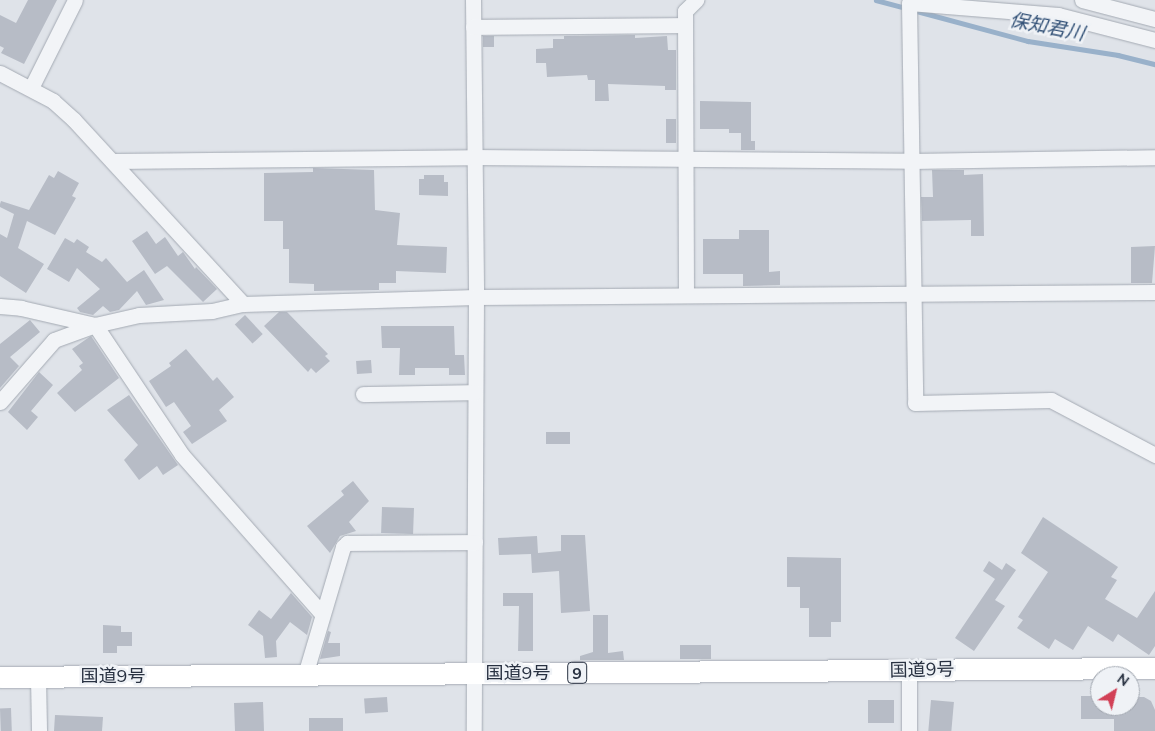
<!DOCTYPE html>
<meta charset="utf-8">
<style>
body{margin:0}
#map{position:relative;width:1155px;height:731px;overflow:hidden;background:#dfe3e9;font-family:Mulish,"Noto Sans JP",sans-serif}
div>[style]{position:absolute}
[style*='--x']{left:calc(var(--x)*1px);top:calc(var(--y)*1px);width:calc(var(--w)*1px);rotate:calc(var(--a)*1deg)}
.stream>*{height:4.5px;margin:-2.25px;padding:0 2.25px;transform-origin:2.25px;border-radius:2.25px;background:#99b1ca}
.building>*{inset:0;background:#b7bcc6;transform-origin:0 0}
.roads{filter:drop-shadow(0 0 1px #a4aab3) drop-shadow(0 0 1px #a4aab3)}
.minor>*{height:15px;margin:-7.5px;padding:0 7.5px;transform-origin:7.5px;border-radius:7.5px;background:#f2f4f7}
.highway>*{height:21px;margin:-10.5px;padding:0 10.5px;transform-origin:10.5px;border-radius:10.5px;background:#fff}
span{translate:-50% -50%;white-space:nowrap;text-align:center;line-height:1.15;-webkit-text-stroke:5px #eff2f6;paint-order:stroke}
.shield-label span{padding:1px 4px;background:#eff2f6;border:1px solid;border-radius:4px;-webkit-text-stroke-width:0}
.shield-label{font-size:16px;color:#283141;font-weight:700}
.street-label{font-size:18px;color:#283141}
.water-label{font-size:19px;color:#315076;font-style:italic}
.north{position:absolute;left:1090px;top:666px;width:50px;height:50px;box-sizing:border-box;background:#eff2f6;border:1px solid #9fa5ae;border-radius:50%;rotate:36deg;font-size:14px;font-weight:700;line-height:20px;text-align:center;color:#283141}
.north::after{content:'';display:block;margin:auto;width:18px;height:22px;background:#d24157;clip-path:polygon(50% 0,100% 100%,50% 72%,0 100%)}
</style>
<div id="map">
<div class="stream">
<i style="--x:876;--y:0;--w:30;--a:15"></i>
<i style="--x:913;--y:10;--w:119;--a:15.1"></i>
<i style="--x:1028;--y:41;--w:91;--a:8.8"></i>
<i style="--x:1118;--y:55;--w:38;--a:14"></i>
</div>
<div class="building">
<i style="clip-path:polygon(28px 0,57px 0,24px 64px,1px 53px,4px 48px,0 46px,0 15px,16px 23px)"></i>
<i style="clip-path:polygon(635px 35px,635px 38px,667px 36px,668px 50px,676px 50px,676px 90px,665px 90px,665px 86px,608px 84px,609px 101px,595px 101px,595px 80px,588px 80px,587px 75px,547px 77px,546px 63px,536px 63px,536px 49px,553px 48px,553px 39px,564px 39px,564px 36px)"></i>
<i style="left:483px;top:36px;width:11px;height:11px"></i>
<i style="clip-path:polygon(700px 101px,751px 102px,751px 141px,755px 141px,755px 150px,741px 150px,741px 133px,729px 133px,729px 129px,700px 129px)"></i>
<i style="left:676px;top:119px;width:24px;height:10px;rotate:90deg"></i>
<i style="clip-path:polygon(313px 168px,374px 170px,375px 210px,400px 213px,397px 245px,447px 247px,446px 273px,396px 271px,396px 283px,379px 283px,379px 290px,314px 291px,314px 284px,289px 283px,289px 249px,283px 249px,283px 221px,264px 221px,264px 173px,313px 172px)"></i>
<i style="clip-path:polygon(932px 170px,964px 170px,964px 175px,983px 174px,984px 236px,971px 236px,971px 220px,922px 221px,921px 197px,933px 197px)"></i>
<i style="clip-path:polygon(58px 171px,79px 183px,72px 196px,76px 198px,55px 235px,27px 221px,18px 248px,44px 264px,26px 293px,0 276px,0 234px,7px 238px,14px 214px,0 207px,0 204px,1px 201px,29px 210px,49px 175px,54px 178px)"></i>
<i style="clip-path:polygon(424px 175px,444px 175px,444px 182px,448px 182px,448px 196px,419px 195px,419px 179px,424px 179px)"></i>
<i style="clip-path:polygon(739px 230px,769px 230px,769px 272px,780px 271px,780px 285px,743px 286px,743px 274px,703px 274px,703px 239px,739px 239px)"></i>
<i style="clip-path:polygon(147px 231px,156px 244px,165px 237px,178px 256px,183px 252px,195px 269px,196px 267px,217px 289px,203px 302px,167px 266px,155px 274px,132px 241px)"></i>
<i style="clip-path:polygon(65px 238px,74px 243px,77px 239px,89px 247px,86px 252px,102px 262px,106px 258px,127px 282px,144px 270px,164px 300px,146px 305px,137px 291px,119px 310px,110px 312px,103px 306px,93px 315px,80px 312px,77px 308px,100px 289px,77px 268px,69px 282px,47px 269px)"></i>
<i style="clip-path:polygon(1155px 246px,1152px 283px,1131px 283px,1131px 247px)"></i>
<i style="clip-path:polygon(279px 312px,287px 312px,328px 354px,325px 356px,330px 361px,316px 373px,311px 368px,308px 372px,264px 326px)"></i>
<i style="left:245px;top:315px;width:26px;height:14px;rotate:47deg"></i>
<i style="clip-path:polygon(30px 320px,40px 332px,10px 357px,19px 366px,0 388px,0 344px)"></i>
<i style="clip-path:polygon(381px 326px,454px 326px,455px 355px,464px 355px,465px 375px,449px 375px,449px 368px,415px 368px,415px 375px,399px 375px,400px 348px,382px 348px)"></i>
<i style="clip-path:polygon(91px 336px,119px 378px,75px 412px,57px 393px,82px 370px,79px 366px,83px 363px,72px 349px)"></i>
<i style="clip-path:polygon(186px 349px,213px 381px,217px 377px,234px 397px,219px 410px,227px 421px,192px 444px,183px 432px,191px 426px,174px 402px,166px 407px,149px 381px,171px 366px,169px 363px)"></i>
<i style="left:371px;top:360px;width:13px;height:15px;rotate:86deg"></i>
<i style="clip-path:polygon(39px 372px,53px 385px,31px 411px,38px 417px,27px 430px,8px 412px)"></i>
<i style="clip-path:polygon(129px 395px,178px 465px,163px 475px,157px 466px,139px 480px,124px 460px,138px 445px,107px 410px)"></i>
<i style="left:570px;top:432px;width:12px;height:24px;rotate:90deg"></i>
<i style="clip-path:polygon(353px 481px,369px 501px,349px 522px,356px 531px,340px 536px,330px 553px,307px 526px,344px 495px,341px 491px)"></i>
<i style="left:382px;top:507px;width:32px;height:26px;rotate:2deg"></i>
<i style="clip-path:polygon(1043px 517px,1118px 567px,1111px 577px,1117px 580px,1105px 599px,1137px 618px,1155px 591px,1155px 646px,1149px 655px,1118px 634px,1113px 642px,1088px 626px,1073px 650px,1055px 639px,1049px 649px,1017px 628px,1023px 620px,1018px 617px,1048px 572px,1021px 553px)"></i>
<i style="clip-path:polygon(561px 535px,585px 535px,590px 611px,561px 613px,559px 571px,532px 573px,531px 554px,499px 555px,498px 538px,537px 536px,538px 553px,561px 551px)"></i>
<i style="clip-path:polygon(787px 557px,841px 558px,841px 622px,831px 622px,831px 637px,809px 637px,809px 608px,800px 608px,800px 587px,787px 587px)"></i>
<i style="clip-path:polygon(989px 561px,1002px 570px,1006px 563px,1016px 570px,995px 600px,1005px 606px,974px 651px,955px 638px,995px 579px,983px 571px)"></i>
<i style="clip-path:polygon(291px 593px,312px 617px,307px 635px,290px 622px,276px 641px,277px 657px,265px 658px,263px 636px,248px 625px,259px 610px,271px 619px)"></i>
<i style="clip-path:polygon(503px 593px,533px 593px,533px 651px,518px 651px,519px 606px,503px 606px)"></i>
<i style="clip-path:polygon(593px 615px,608px 615px,608px 653px,623px 651px,624px 660px,580px 660px,580px 656px,593px 652px)"></i>
<i style="clip-path:polygon(103px 625px,121px 626px,121px 632px,132px 632px,132px 646px,117px 646px,117px 653px,103px 653px)"></i>
<i style="clip-path:polygon(328px 631px,331px 632px,328px 643px,340px 643px,340px 656px,320px 659px)"></i>
<i style="left:680px;top:645px;width:31px;height:14px"></i>
<i style="clip-path:polygon(1081px 696px,1100px 696px,1100px 706px,1133px 706px,1133px 697px,1144px 697px,1151px 701px,1155px 710px,1155px 731px,1114px 731px,1114px 719px,1081px 719px)"></i>
<i style="left:387px;top:697px;width:15px;height:23px;rotate:86deg"></i>
<i style="left:868px;top:700px;width:26px;height:23px"></i>
<i style="left:931px;top:700px;width:23px;height:31px;rotate:5deg"></i>
<i style="left:263px;top:702px;width:29px;height:29px;rotate:88deg"></i>
<i style="left:11px;top:708px;width:23px;height:11px;rotate:88deg"></i>
<i style="clip-path:polygon(55px 715px,103px 717px,102px 731px,54px 731px)"></i>
<i style="left:309px;top:718px;width:34px;height:13px"></i>
</div>
<div class="roads">
<div class="minor">
<i style="--x:473;--y:0;--w:297;--a:89.4"></i>
<i style="--x:476;--y:297;--w:434;--a:90.3"></i>
<i style="--x:1082;--y:0;--w:75;--a:14.6"></i>
<i style="--x:473;--y:27;--w:212;--a:-0.5"></i>
<i style="--x:1155;--y:40;--w:100;--a:-165.5"></i>
<i style="--x:1058;--y:15;--w:149;--a:-175.4"></i>
<i style="--x:909;--y:3;--w:400;--a:89.1"></i>
<i style="--x:915;--y:403;--w:136;--a:-1.3"></i>
<i style="--x:1051;--y:400;--w:118;--a:27.9"></i>
<i style="--x:0;--y:73;--w:60;--a:27.8"></i>
<i style="--x:53;--y:101;--w:28;--a:42"></i>
<i style="--x:74;--y:120;--w:250;--a:47.4"></i>
<i style="--x:31;--y:88;--w:98;--a:-63.4"></i>
<i style="--x:114;--y:161;--w:359;--a:-0.6"></i>
<i style="--x:473;--y:157;--w:438;--a:0.5"></i>
<i style="--x:911;--y:161;--w:244;--a:-0.9"></i>
<i style="--x:686;--y:295;--w:284;--a:-90.2"></i>
<i style="--x:685;--y:11;--w:16;--a:-45"></i>
<i style="--x:0;--y:306;--w:21;--a:5"></i>
<i style="--x:21;--y:308;--w:76;--a:12.9"></i>
<i style="--x:95;--y:325;--w:156;--a:56.2"></i>
<i style="--x:182;--y:455;--w:212;--a:48.6"></i>
<i style="--x:363;--y:394;--w:112;--a:-1"></i>
<i style="--x:0;--y:402;--w:82;--a:-48.9"></i>
<i style="--x:54;--y:340;--w:44;--a:-20.1"></i>
<i style="--x:95;--y:325;--w:45;--a:-12.8"></i>
<i style="--x:139;--y:315;--w:73;--a:-3.1"></i>
<i style="--x:212;--y:311;--w:32;--a:-13"></i>
<i style="--x:243;--y:304;--w:233;--a:-1.7"></i>
<i style="--x:476;--y:297;--w:679;--a:-0.42"></i>
<i style="--x:909;--y:670;--w:61;--a:90"></i>
<i style="--x:305;--y:675;--w:134;--a:-73.5"></i>
<i style="--x:343;--y:547;--w:6;--a:-45"></i>
<i style="--x:347;--y:543;--w:128;--a:-0.4"></i>
<i style="--x:38;--y:677;--w:54;--a:88.9"></i>
</div>
<div class="highway">
<i style="--x:0;--y:677;--w:1155;--a:-0.45"></i>
</div>
</div>
<div class="shield-label">
<span style="left:577px;top:673px">9</span>
</div>
<div class="street-label">
<span style="left:922px;top:670px;rotate:-1deg">国道9号</span>
<span style="left:518px;top:673px">国道9号</span>
<span style="left:113px;top:676px">国道9号</span>
</div>
<div class="water-label">
<span style="left:1047px;top:27px;rotate:11deg">保知君川</span>
</div>
<div class="north">N</div>
</div>
